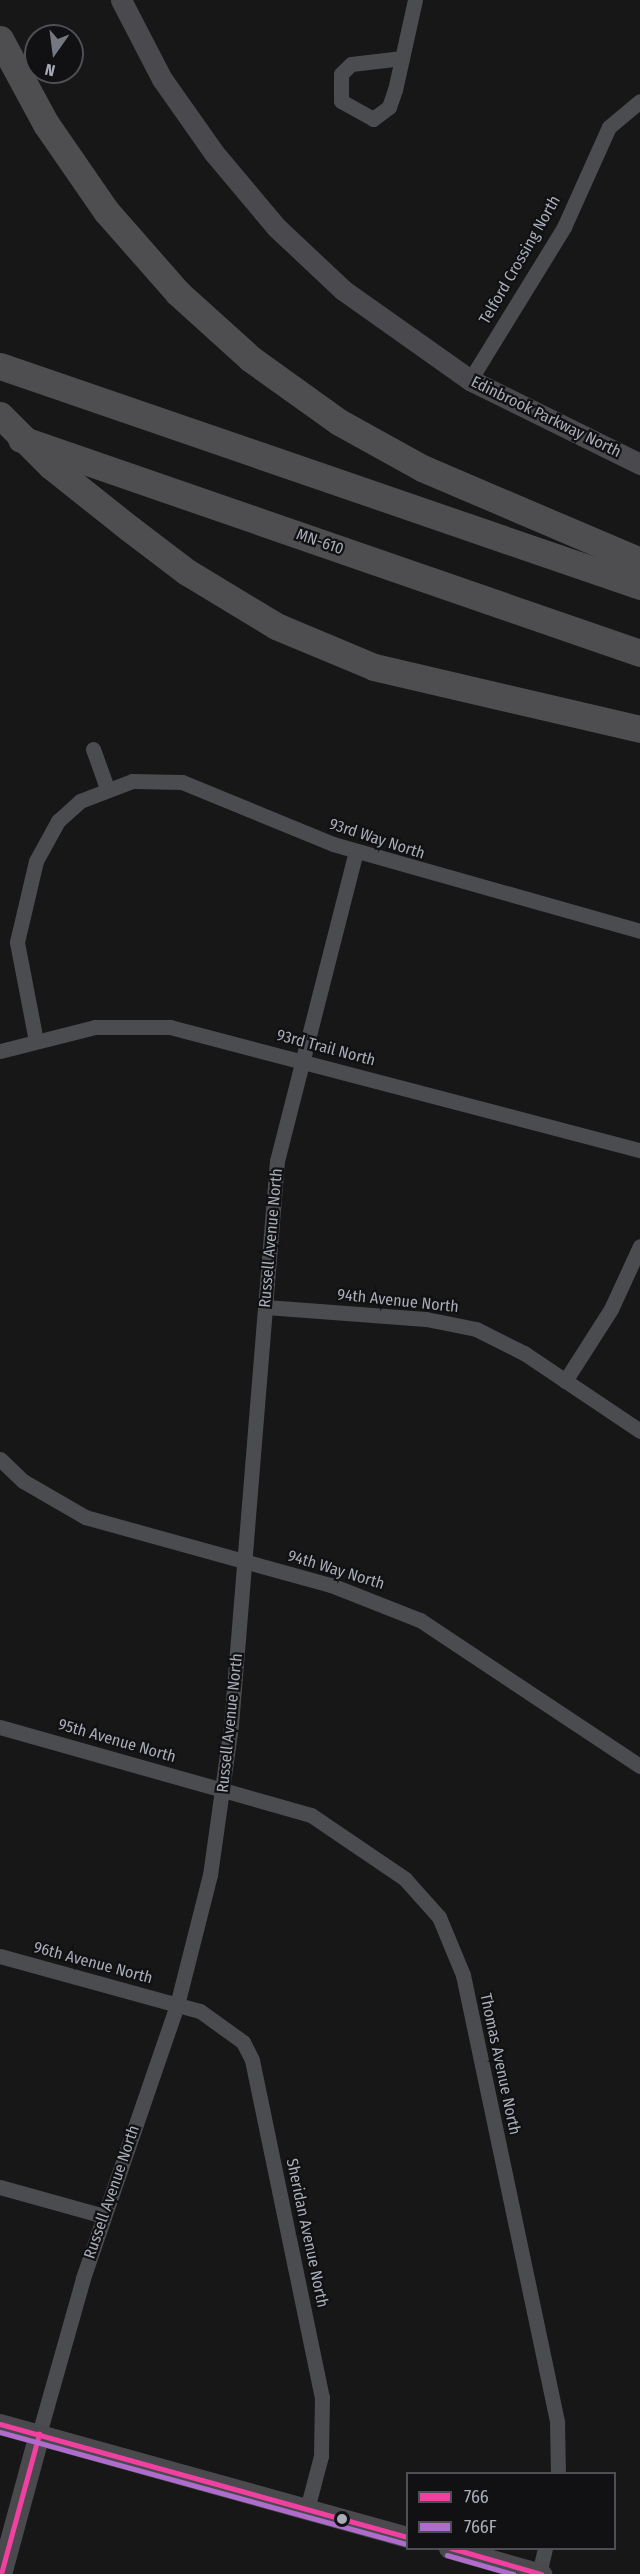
<!DOCTYPE html>
<style>
body{margin:0}
#map{position:relative;width:640px;height:2574px;overflow:hidden;background:#171717;font-family:"Fira Sans Condensed",sans-serif}
div>[style]{position:absolute}
[style*='--x']{left:calc(var(--x)*1px);top:calc(var(--y)*1px);width:calc(var(--w)*1px);rotate:calc(var(--a)*1deg)}
.street>*{height:15px;margin:-7.5px;padding:0 7.5px;transform-origin:7.5px;border-radius:7.5px;background:#4b4c50}
.secondary>*{height:21px;margin:-10.5px;padding:0 10.5px;transform-origin:10.5px;border-radius:10.5px;background:#4a4a4e}
.highway>*{height:27px;margin:-13.5px;padding:0 13.5px;transform-origin:13.5px;border-radius:13.5px;background:#4e4e51}
.highway-bridge>*{height:27px;margin:-13.5px;padding:0 13.5px;transform-origin:13.5px;border-radius:13.5px;background:#4e4e51}
.bus-1>*{height:4.5px;margin:-2.25px;padding:0 2.25px;transform-origin:2.25px;border-radius:2.25px;background:#f240a1}
.bus-2>*{height:4.5px;margin:-2.25px;padding:0 2.25px;transform-origin:2.25px;border-radius:2.25px;background:#b06ccc}
.dots>*{width:16px;height:16px;translate:-50% -50%;box-sizing:border-box;border:3px solid #111113;border-radius:50%}
span{translate:-50% -50%;white-space:nowrap;text-align:center;line-height:1.15;-webkit-text-stroke:4.5px #111113;paint-order:stroke}
.street-label{font-size:16px;color:#a8adb8}
.legend{position:absolute;left:406px;top:2472px;width:210px;height:78px;box-sizing:border-box;background:#111113;border:2px solid #4d4f55;margin:0;padding:8px 10px;list-style:none;font-size:18px;color:#a8adb8}
.legend li{display:flex;align-items:center;gap:12px;height:30px}
.legend b{width:30px;border:2px solid #4d4f55}
.north{position:absolute;left:24px;top:24px;width:60px;height:60px;box-sizing:border-box;background:#111113;border:2px solid #4d4f55;border-radius:50%;rotate:194deg;font-size:16px;font-weight:700;line-height:24px;text-align:center;color:#a8adb8}
.north::after{content:'';display:block;margin:auto;width:21px;height:27px;background:#757880;clip-path:polygon(50% 0,100% 100%,50% 72%,0 100%)}
</style>
<div id="map">
<div class="street">
<i style="--x:402;--y:58;--w:51;--a:173.3"></i>
<i style="--x:351;--y:64;--w:14;--a:135"></i>
<i style="--x:341;--y:74;--w:27;--a:90"></i>
<i style="--x:341;--y:101;--w:37;--a:29"></i>
<i style="--x:373;--y:119;--w:20;--a:-37"></i>
<i style="--x:389;--y:107;--w:18;--a:-71"></i>
<i style="--x:395;--y:90;--w:92;--a:-77.5"></i>
<i style="--x:470;--y:380;--w:180;--a:-58.4"></i>
<i style="--x:564;--y:227;--w:110;--a:-65.8"></i>
<i style="--x:609;--y:127;--w:40;--a:-40"></i>
<i style="--x:93;--y:749;--w:41;--a:70.3"></i>
<i style="--x:36;--y:1041;--w:101;--a:-100.9"></i>
<i style="--x:17;--y:942;--w:83;--a:-76.8"></i>
<i style="--x:36;--y:861;--w:46;--a:-61.2"></i>
<i style="--x:58;--y:821;--w:30;--a:-42"></i>
<i style="--x:80;--y:801;--w:56;--a:-21"></i>
<i style="--x:132;--y:781;--w:50;--a:1.1"></i>
<i style="--x:182;--y:782;--w:163;--a:22.3"></i>
<i style="--x:333;--y:844;--w:319;--a:15.8"></i>
<i style="--x:0;--y:1051;--w:98;--a:-14.2"></i>
<i style="--x:95;--y:1027;--w:75;--a:0"></i>
<i style="--x:170;--y:1027;--w:486;--a:14.7"></i>
<i style="--x:266;--y:1307;--w:160;--a:4.3"></i>
<i style="--x:426;--y:1319;--w:51;--a:11.3"></i>
<i style="--x:476;--y:1329;--w:54;--a:26.6"></i>
<i style="--x:524;--y:1353;--w:140;--a:33.9"></i>
<i style="--x:565;--y:1381;--w:85;--a:-57.4"></i>
<i style="--x:611;--y:1309;--w:69;--a:-65.3"></i>
<i style="--x:0;--y:1459;--w:32;--a:44"></i>
<i style="--x:23;--y:1481;--w:72;--a:30.1"></i>
<i style="--x:85;--y:1517;--w:255;--a:15.5"></i>
<i style="--x:331;--y:1585;--w:96;--a:21.5"></i>
<i style="--x:420;--y:1620;--w:264;--a:33.6"></i>
<i style="--x:0;--y:1727;--w:323;--a:15.8"></i>
<i style="--x:311;--y:1815;--w:114;--a:34.2"></i>
<i style="--x:405;--y:1879;--w:51;--a:48.2"></i>
<i style="--x:439;--y:1917;--w:63;--a:67.5"></i>
<i style="--x:463;--y:1975;--w:457;--a:78.1"></i>
<i style="--x:557;--y:2422;--w:52;--a:88.9"></i>
<i style="--x:0;--y:1956;--w:207;--a:15.4"></i>
<i style="--x:200;--y:2011;--w:53;--a:35.8"></i>
<i style="--x:243;--y:2042;--w:20;--a:63"></i>
<i style="--x:252;--y:2060;--w:344;--a:78.3"></i>
<i style="--x:322;--y:2397;--w:59;--a:91"></i>
<i style="--x:321;--y:2456;--w:55;--a:104.8"></i>
<i style="--x:0;--y:2187;--w:108;--a:15.6"></i>
<i style="--x:39;--y:2434;--w:162;--a:-74.2"></i>
<i style="--x:83;--y:2278;--w:289;--a:-71"></i>
<i style="--x:177;--y:2005;--w:134;--a:-75.8"></i>
<i style="--x:210;--y:1875;--w:151;--a:-82"></i>
<i style="--x:231;--y:1725;--w:566;--a:-85.34"></i>
<i style="--x:277;--y:1161;--w:320;--a:-75.7"></i>
<i style="--x:539;--y:2574;--w:27;--a:-77"></i>
</div>
<div class="secondary">
<i style="--x:121;--y:0;--w:89;--a:62.6"></i>
<i style="--x:162;--y:79;--w:90;--a:54.9"></i>
<i style="--x:214;--y:153;--w:97;--a:50"></i>
<i style="--x:276;--y:227;--w:92;--a:43.2"></i>
<i style="--x:343;--y:290;--w:156;--a:35.3"></i>
<i style="--x:470;--y:380;--w:190;--a:26.3"></i>
<i style="--x:0;--y:2424;--w:423;--a:15.5"></i>
<i style="--x:449;--y:2548;--w:96;--a:15.8"></i>
<i style="--x:1;--y:2574;--w:145;--a:-74.8"></i>
</div>
<div class="highway">
<i style="--x:0;--y:39;--w:97;--a:61.6"></i>
<i style="--x:46;--y:124;--w:106;--a:55.4"></i>
<i style="--x:106;--y:211;--w:109;--a:48.7"></i>
<i style="--x:178;--y:293;--w:98;--a:42.1"></i>
<i style="--x:251;--y:359;--w:108;--a:35.6"></i>
<i style="--x:339;--y:422;--w:95;--a:29"></i>
<i style="--x:422;--y:468;--w:237;--a:23.1"></i>
<i style="--x:0;--y:366;--w:677;--a:18.97"></i>
<i style="--x:21;--y:439;--w:655;--a:19.07"></i>
<i style="--x:129;--y:528;--w:73;--a:37.2"></i>
<i style="--x:187;--y:572;--w:104;--a:31.2"></i>
<i style="--x:276;--y:626;--w:106;--a:22.7"></i>
<i style="--x:374;--y:667;--w:273;--a:13.1"></i>
</div>
<div class="highway-bridge">
<i style="--x:0;--y:415;--w:72;--a:45"></i>
<i style="--x:51;--y:466;--w:100;--a:38.5"></i>
</div>
<div class="bus-1">
<i style="--x:0;--y:2424;--w:423;--a:15.5"></i>
<i style="--x:451;--y:2548;--w:94;--a:16.1"></i>
<i style="--x:1;--y:2574;--w:145;--a:-74.8"></i>
</div>
<div class="bus-2">
<i style="--x:0;--y:2432;--w:421;--a:15.4"></i>
<i style="--x:447;--y:2555;--w:69;--a:16.1"></i>
</div>
<div class="dots">
<i style="left:342px;top:2519px;background:#a8adb8"></i>
</div>
<div class="street-label">
<span style="left:520px;top:260px;rotate:-60deg">Telford Crossing North</span>
<span style="left:546px;top:417px;rotate:26deg">Edinbrook Parkway North</span>
<span style="left:320px;top:542px;rotate:19deg">MN-610</span>
<span style="left:377px;top:839px;rotate:18deg">93rd Way North</span>
<span style="left:326px;top:1048px;rotate:15deg">93rd Trail North</span>
<span style="left:271px;top:1238px;rotate:-85deg">Russell Avenue North</span>
<span style="left:398px;top:1301px;rotate:6deg">94th Avenue North</span>
<span style="left:336px;top:1570px;rotate:17deg">94th Way North</span>
<span style="left:230px;top:1723px;rotate:-84deg">Russell Avenue North</span>
<span style="left:117px;top:1741px;rotate:16deg">95th Avenue North</span>
<span style="left:93px;top:1963px;rotate:15deg">96th Avenue North</span>
<span style="left:500px;top:2064px;rotate:78deg">Thomas Avenue North</span>
<span style="left:112px;top:2192px;rotate:-71deg">Russell Avenue North</span>
<span style="left:307px;top:2233px;rotate:78deg">Sheridan Avenue North</span>
</div>
<ul class="legend">
<li><b style="height:8px;background:#f240a1"></b>766</li>
<li><b style="height:8px;background:#b06ccc"></b>766F</li>
</ul>
<div class="north">N</div>
</div>
